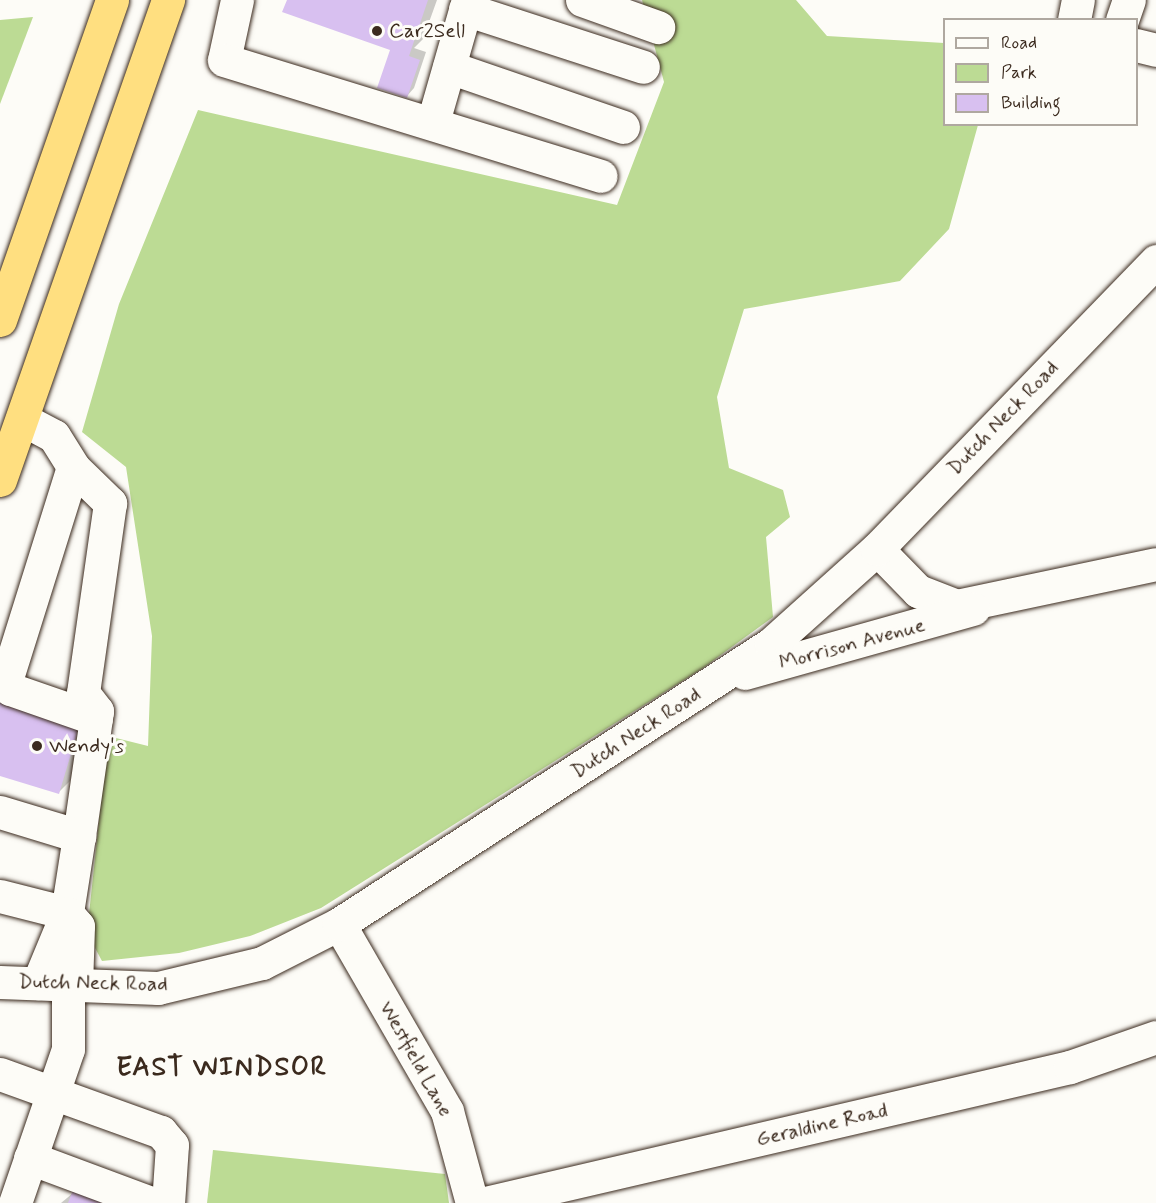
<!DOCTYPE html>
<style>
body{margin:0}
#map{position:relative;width:1156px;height:1203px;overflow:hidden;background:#fdfcf7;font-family:Mynerve,sans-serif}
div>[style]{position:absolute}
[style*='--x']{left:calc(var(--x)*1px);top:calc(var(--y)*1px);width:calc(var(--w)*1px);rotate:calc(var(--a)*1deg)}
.green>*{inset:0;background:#bcdb94}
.shadow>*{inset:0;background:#0003}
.building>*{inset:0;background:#d8c0f0}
.roads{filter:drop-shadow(0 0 2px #3b2a1e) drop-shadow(0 0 2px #3b2a1e)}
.minor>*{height:33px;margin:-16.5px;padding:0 16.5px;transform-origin:16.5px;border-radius:16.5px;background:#fdfcf7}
.highway>*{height:33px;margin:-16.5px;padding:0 16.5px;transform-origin:16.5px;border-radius:16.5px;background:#ffdf80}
.dots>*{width:16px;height:16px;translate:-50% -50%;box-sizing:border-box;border:3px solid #fdfcf7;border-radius:50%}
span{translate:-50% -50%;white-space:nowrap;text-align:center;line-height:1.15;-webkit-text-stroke:6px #fdfcf7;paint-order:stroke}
.poi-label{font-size:21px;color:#3b2a1e}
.left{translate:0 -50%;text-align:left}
.street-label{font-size:21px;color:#3b2a1e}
.district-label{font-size:27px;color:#3b2a1e;font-weight:700;letter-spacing:1.5px}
.legend{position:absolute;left:943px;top:18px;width:195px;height:108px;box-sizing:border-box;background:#fdfcf7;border:2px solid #afa8a0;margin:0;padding:8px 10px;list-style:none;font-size:18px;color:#3b2a1e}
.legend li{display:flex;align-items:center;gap:12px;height:30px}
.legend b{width:30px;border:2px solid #afa8a0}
</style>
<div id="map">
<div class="green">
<i style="clip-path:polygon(642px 0,796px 0,827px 36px,944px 43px,944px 124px,978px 125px,949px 229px,900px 281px,744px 309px,717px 397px,729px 468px,783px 490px,790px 517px,766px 537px,773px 617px,703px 668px,321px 908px,250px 936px,179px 953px,102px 961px,87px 933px,108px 736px,148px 746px,152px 636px,126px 467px,82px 432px,119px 304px,198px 110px,617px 205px,664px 82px)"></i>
<i style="clip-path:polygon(33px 17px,0 104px,0 20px)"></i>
<i style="clip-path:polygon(213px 1150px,445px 1174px,449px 1203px,207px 1203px)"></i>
</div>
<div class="shadow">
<i style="clip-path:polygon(288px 0,437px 0,423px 39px,414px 48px,426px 52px,414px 88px,407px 96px,393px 49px)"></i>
<i style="clip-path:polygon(92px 705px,70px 781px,59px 792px,0 775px)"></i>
<i style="clip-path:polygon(73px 1193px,166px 1203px,61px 1203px)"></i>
</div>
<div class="building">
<i style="clip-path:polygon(287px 0,428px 0,409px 56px,420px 60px,407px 98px,377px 88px,390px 50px,282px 12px)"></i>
<i style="clip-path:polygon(0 693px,82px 717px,59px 794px,0 776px)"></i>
<i style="clip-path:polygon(73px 1190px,108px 1203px,68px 1203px)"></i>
</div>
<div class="roads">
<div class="minor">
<i style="--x:237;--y:0;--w:61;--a:102.2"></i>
<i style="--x:224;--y:60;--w:394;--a:17.1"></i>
<i style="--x:582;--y:0;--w:81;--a:19.6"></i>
<i style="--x:465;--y:9;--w:187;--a:18"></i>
<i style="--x:1074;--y:20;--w:20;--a:-79"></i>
<i style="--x:1122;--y:20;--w:21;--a:-71"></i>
<i style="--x:1136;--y:45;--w:21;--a:14"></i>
<i style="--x:449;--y:67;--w:184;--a:19"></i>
<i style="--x:433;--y:122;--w:127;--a:-74"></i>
<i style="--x:22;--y:419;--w:36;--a:28"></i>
<i style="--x:54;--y:436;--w:36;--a:58"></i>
<i style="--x:73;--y:467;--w:52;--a:44.2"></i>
<i style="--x:110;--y:503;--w:192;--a:98.1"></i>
<i style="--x:83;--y:693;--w:23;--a:52"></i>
<i style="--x:97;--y:711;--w:126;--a:98.2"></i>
<i style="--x:79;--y:836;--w:78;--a:98.9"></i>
<i style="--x:67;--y:913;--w:76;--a:112.5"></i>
<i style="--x:73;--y:467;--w:224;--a:107.4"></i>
<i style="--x:6;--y:681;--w:9;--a:63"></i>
<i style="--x:10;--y:689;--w:91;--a:19.2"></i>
<i style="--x:877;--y:549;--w:59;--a:45.7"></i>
<i style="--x:918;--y:591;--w:42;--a:21"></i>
<i style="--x:957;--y:606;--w:203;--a:-11.9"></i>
<i style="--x:745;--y:673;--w:237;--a:-15.7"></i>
<i style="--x:0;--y:812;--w:83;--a:16.9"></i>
<i style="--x:0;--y:896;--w:69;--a:14.2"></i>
<i style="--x:67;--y:913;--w:17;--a:50"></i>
<i style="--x:78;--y:926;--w:59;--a:91.9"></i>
<i style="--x:339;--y:924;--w:216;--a:60"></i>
<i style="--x:447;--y:1111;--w:95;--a:74.8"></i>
<i style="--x:0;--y:982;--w:158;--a:2.2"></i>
<i style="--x:158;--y:988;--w:107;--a:-13.5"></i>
<i style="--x:262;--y:963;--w:86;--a:-26.9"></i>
<i style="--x:339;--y:924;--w:515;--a:-32.95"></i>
<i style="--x:771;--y:644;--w:142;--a:-41.9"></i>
<i style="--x:877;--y:549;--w:401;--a:-45.9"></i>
<i style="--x:0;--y:1074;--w:171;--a:19.8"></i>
<i style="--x:161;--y:1132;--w:17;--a:50"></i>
<i style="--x:172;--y:1145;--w:58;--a:93.9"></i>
<i style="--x:30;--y:1158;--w:129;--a:20.4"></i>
<i style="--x:15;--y:1203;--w:163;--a:-71"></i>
<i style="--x:68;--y:1049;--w:65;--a:-90"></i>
<i style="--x:485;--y:1203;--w:601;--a:-13.09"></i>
<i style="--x:1070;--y:1067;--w:91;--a:-19.2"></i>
</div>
<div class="highway">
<i style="--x:0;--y:320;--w:339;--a:-70.7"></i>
<i style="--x:0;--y:480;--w:509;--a:-70.71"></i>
</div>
</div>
<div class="dots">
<i style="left:377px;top:31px;background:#3b2a1e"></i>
<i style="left:37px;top:746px;background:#3b2a1e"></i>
</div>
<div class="poi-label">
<span class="left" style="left:389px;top:31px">Car2Sell</span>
<span class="left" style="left:49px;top:746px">Wendy's</span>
</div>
<div class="street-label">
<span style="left:1003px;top:418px;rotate:-46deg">Dutch Neck Road</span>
<span style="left:852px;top:644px;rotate:-15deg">Morrison Avenue</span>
<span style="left:636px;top:733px;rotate:-33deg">Dutch Neck Road</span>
<span style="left:93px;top:983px;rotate:1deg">Dutch Neck Road</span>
<span style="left:416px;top:1059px;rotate:61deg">Westfield Lane</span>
<span style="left:822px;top:1125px;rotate:-13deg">Geraldine Road</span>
</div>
<div class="district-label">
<span style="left:222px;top:1068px">EAST WINDSOR</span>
</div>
<ul class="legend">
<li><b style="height:8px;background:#fdfcf7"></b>Road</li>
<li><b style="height:16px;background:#bcdb94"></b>Park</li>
<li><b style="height:16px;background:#d8c0f0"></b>Building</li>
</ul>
</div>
